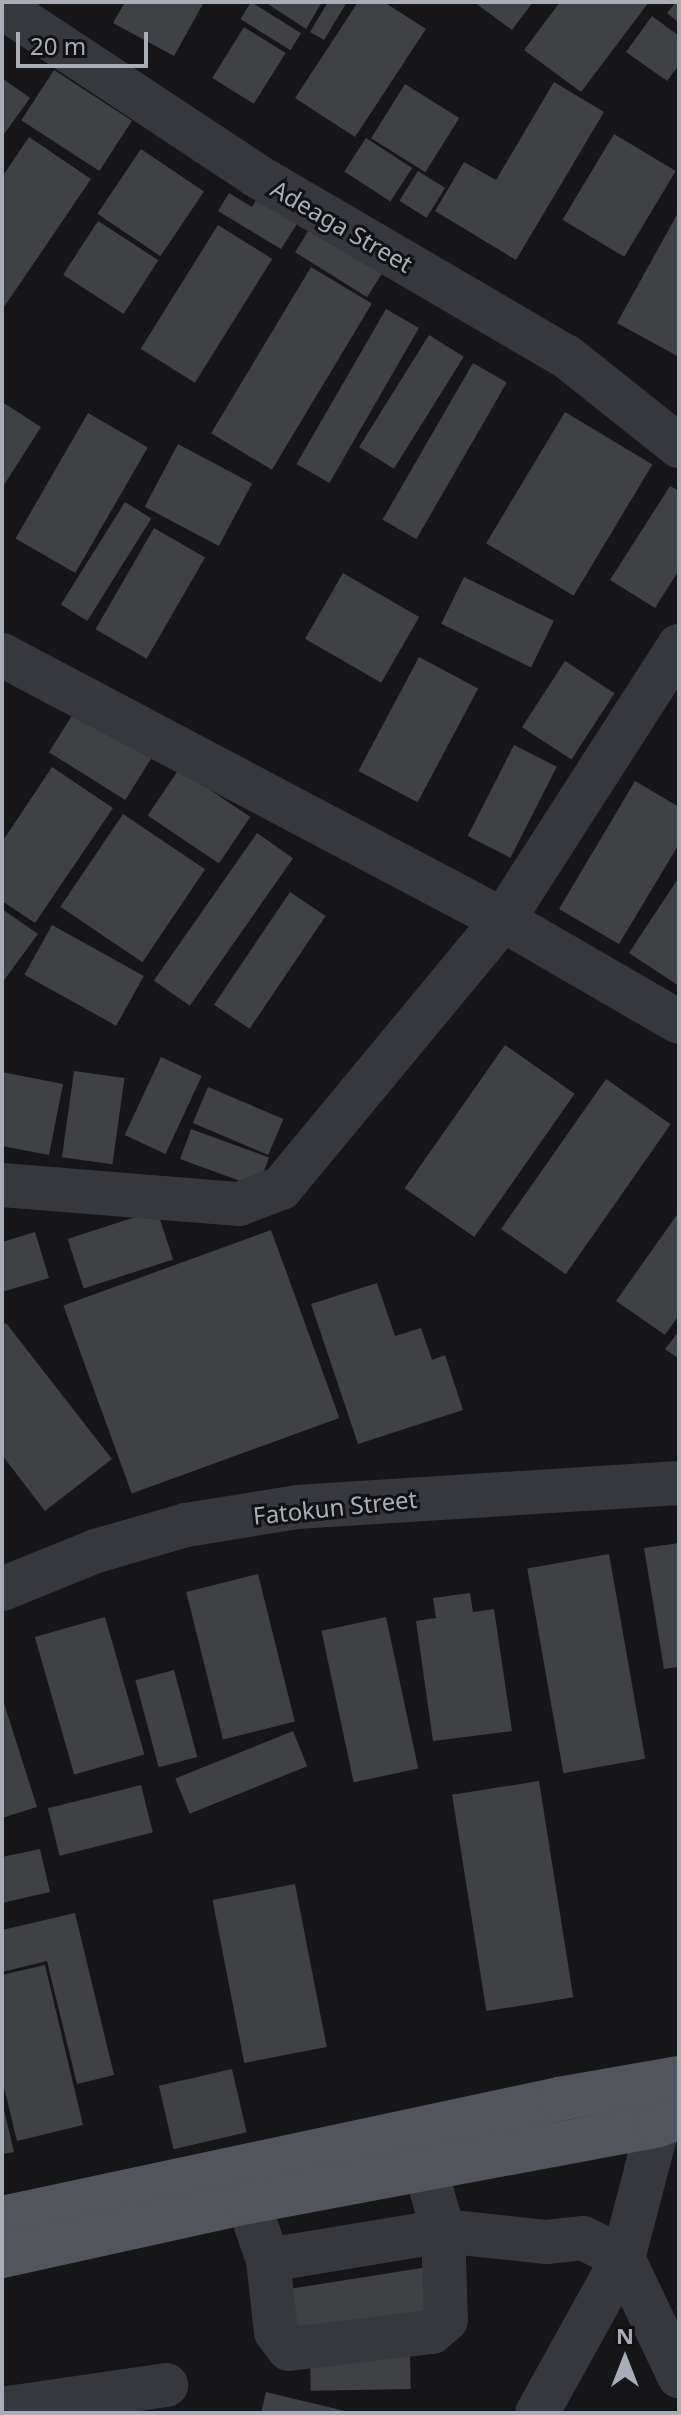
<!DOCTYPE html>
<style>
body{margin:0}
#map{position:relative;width:681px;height:2415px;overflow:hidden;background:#161618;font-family:"Noto Sans",sans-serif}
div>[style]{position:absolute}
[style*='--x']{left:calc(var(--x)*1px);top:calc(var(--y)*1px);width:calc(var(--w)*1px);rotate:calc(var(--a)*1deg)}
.building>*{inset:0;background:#404145;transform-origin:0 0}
.minor>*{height:44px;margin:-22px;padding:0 22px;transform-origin:22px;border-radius:22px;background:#37383d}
.major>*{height:44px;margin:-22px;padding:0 22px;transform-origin:22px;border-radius:22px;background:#53555c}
span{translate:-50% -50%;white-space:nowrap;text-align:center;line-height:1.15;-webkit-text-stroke:6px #111113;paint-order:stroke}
.street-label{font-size:24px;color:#a8adb8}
.frame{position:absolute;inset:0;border:4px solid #a8adb8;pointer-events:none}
.north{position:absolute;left:585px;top:2319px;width:80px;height:80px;-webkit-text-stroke:6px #111113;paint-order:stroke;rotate:0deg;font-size:22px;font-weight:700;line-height:32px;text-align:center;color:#a8adb8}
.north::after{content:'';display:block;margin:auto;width:28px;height:36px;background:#a8adb8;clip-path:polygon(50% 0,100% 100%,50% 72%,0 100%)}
.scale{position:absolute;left:16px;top:32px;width:132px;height:36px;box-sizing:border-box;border:4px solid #a8adb8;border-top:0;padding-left:10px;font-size:24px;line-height:28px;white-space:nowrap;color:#a8adb8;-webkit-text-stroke:6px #111113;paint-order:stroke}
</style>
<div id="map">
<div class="building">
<i style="clip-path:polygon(125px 2px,204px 2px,174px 56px,113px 23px)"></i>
<i style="left:251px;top:2px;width:59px;height:20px;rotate:32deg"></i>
<i style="clip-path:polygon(265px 2px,322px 2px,306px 29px)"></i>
<i style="clip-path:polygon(328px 2px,347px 2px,324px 40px,310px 32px)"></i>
<i style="clip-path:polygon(358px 2px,384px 2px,426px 29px,355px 137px,295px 98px)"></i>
<i style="clip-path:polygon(474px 2px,533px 2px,512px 30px)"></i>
<i style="clip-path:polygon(560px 2px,649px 2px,581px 92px,524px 50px)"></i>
<i style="clip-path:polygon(676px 2px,679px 2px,679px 23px,667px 13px)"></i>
<i style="clip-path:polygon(652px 16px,679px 36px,679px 65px,667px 81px,626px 52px)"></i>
<i style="left:244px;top:27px;width:49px;height:60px;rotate:32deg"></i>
<i style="left:54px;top:70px;width:93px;height:60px;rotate:33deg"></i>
<i style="clip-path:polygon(2px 78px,30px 98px,2px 137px)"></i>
<i style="clip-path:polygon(554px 82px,604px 112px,516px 260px,435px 211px,464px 162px,496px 180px)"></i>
<i style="left:405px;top:84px;width:64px;height:64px;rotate:32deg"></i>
<i style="left:614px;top:134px;width:72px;height:100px;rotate:31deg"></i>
<i style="clip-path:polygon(29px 137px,91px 179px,2px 310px,2px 177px)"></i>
<i style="left:366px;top:138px;width:55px;height:40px;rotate:33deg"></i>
<i style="left:141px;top:149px;width:76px;height:78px;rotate:34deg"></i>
<i style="left:418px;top:171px;width:32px;height:35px;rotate:32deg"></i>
<i style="clip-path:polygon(229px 193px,252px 207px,256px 200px,297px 224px,281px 249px,218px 211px)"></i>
<i style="clip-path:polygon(679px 211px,679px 357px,617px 323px)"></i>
<i style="left:98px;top:221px;width:72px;height:64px;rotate:33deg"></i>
<i style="left:218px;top:225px;width:64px;height:146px;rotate:32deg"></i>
<i style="left:312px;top:225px;width:85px;height:32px;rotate:32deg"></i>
<i style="left:311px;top:267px;width:71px;height:194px;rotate:31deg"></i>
<i style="left:386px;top:309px;width:38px;height:179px;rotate:30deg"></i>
<i style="left:429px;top:335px;width:41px;height:132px;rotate:32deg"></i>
<i style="left:473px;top:363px;width:39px;height:181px;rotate:30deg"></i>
<i style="clip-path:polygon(2px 402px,41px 427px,2px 488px)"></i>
<i style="left:565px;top:412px;width:102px;height:153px;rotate:31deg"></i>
<i style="left:88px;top:413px;width:69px;height:145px;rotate:30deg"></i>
<i style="left:178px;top:444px;width:84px;height:71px;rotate:28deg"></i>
<i style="clip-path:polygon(670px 486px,679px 491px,679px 570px,655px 608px,610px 580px)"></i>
<i style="left:125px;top:502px;width:31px;height:121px;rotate:32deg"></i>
<i style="left:154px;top:528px;width:59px;height:117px;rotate:30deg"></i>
<i style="left:343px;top:573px;width:88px;height:76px;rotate:30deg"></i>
<i style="left:464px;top:577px;width:100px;height:52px;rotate:26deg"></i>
<i style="left:419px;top:657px;width:67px;height:129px;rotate:28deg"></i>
<i style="left:565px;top:661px;width:59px;height:79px;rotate:33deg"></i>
<i style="left:76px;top:709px;width:90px;height:51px;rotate:32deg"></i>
<i style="left:514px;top:745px;width:48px;height:102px;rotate:27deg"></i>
<i style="clip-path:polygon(52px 767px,113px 808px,35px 923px,2px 901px,2px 842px)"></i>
<i style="left:179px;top:769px;width:86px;height:56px;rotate:34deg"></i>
<i style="clip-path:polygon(635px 781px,679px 807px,679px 844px,619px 944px,559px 909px)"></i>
<i style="left:123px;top:814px;width:99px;height:112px;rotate:34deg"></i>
<i style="left:257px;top:833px;width:44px;height:180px;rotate:35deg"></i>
<i style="clip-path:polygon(679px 877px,679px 986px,629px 953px)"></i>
<i style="left:290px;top:892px;width:43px;height:136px;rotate:34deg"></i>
<i style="clip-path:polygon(2px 909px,38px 934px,2px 983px)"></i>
<i style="left:52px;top:925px;width:105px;height:57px;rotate:29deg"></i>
<i style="left:505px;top:1045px;width:85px;height:175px;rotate:35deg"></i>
<i style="left:161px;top:1057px;width:45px;height:86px;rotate:25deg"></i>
<i style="left:74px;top:1071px;width:51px;height:87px;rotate:8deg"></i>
<i style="clip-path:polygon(2px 1072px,63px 1084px,49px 1155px,2px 1146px)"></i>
<i style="left:606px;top:1079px;width:79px;height:183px;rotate:35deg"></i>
<i style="left:208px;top:1087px;width:82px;height:39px;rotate:23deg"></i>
<i style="left:191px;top:1129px;width:83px;height:32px;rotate:20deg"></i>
<i style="left:157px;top:1210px;width:52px;height:94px;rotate:72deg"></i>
<i style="clip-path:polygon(679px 1212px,679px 1315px,665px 1335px,616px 1301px)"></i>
<i style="left:271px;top:1230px;width:200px;height:221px;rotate:70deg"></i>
<i style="clip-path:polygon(35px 1232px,49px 1278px,2px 1292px,2px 1242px)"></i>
<i style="clip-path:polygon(377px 1283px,395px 1336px,421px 1328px,432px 1360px,445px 1355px,463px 1410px,358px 1444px,311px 1304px)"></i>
<i style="clip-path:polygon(6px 1323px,112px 1459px,45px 1511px,2px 1455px,2px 1325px)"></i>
<i style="clip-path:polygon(679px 1331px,679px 1359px,665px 1349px)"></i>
<i style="clip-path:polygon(679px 1543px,679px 1667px,664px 1669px,644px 1548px)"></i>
<i style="left:609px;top:1554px;width:208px;height:83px;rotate:80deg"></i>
<i style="left:258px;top:1574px;width:152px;height:74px;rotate:76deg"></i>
<i style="clip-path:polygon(470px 1593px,473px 1612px,494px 1609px,512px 1731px,433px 1741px,416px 1621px,436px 1618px,433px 1598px)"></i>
<i style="left:105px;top:1617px;width:143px;height:73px;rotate:74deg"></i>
<i style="left:386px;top:1617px;width:155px;height:66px;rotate:78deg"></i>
<i style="left:174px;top:1670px;width:90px;height:40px;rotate:75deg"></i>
<i style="clip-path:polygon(3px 1700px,37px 1807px,2px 1818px,2px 1701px)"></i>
<i style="left:293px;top:1731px;width:38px;height:127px;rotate:68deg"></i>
<i style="left:539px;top:1781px;width:219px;height:88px;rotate:81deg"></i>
<i style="left:141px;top:1785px;width:49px;height:96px;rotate:76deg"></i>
<i style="clip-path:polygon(40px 1849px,50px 1892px,2px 1903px,2px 1857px)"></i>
<i style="left:295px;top:1884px;width:166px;height:84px;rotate:79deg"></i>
<i style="clip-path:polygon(75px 1913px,114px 2075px,77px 2084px,47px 1961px,2px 1972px,2px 1930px)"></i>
<i style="clip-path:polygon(45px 1965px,83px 2125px,17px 2141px,2px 2079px,2px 1975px)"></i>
<i style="left:232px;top:2069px;width:65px;height:75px;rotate:77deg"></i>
<i style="clip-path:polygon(3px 2106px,14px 2152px,2px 2154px,2px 2107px)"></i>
<i style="left:428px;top:2267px;width:47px;height:149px;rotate:81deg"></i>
<i style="left:410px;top:2350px;width:39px;height:100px;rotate:89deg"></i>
<i style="clip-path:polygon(266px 2392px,349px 2412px,348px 2413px,261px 2413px)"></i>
</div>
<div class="minor">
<i style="--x:2;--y:7;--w:306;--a:33.5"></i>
<i style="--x:257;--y:176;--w:359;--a:30.3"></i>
<i style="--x:567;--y:357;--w:143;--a:38.5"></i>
<i style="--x:2;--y:655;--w:567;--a:27.88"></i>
<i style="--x:503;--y:920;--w:203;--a:30.1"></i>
<i style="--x:2;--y:1185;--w:238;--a:4.6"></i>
<i style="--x:239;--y:1204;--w:45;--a:-20.9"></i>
<i style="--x:281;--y:1188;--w:348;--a:-50.4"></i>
<i style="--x:503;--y:920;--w:326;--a:-57.3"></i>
<i style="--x:2;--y:1589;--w:101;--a:-22"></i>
<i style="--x:96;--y:1551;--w:94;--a:-16.1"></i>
<i style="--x:186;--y:1525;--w:112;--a:-9.2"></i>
<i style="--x:297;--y:1507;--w:383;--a:-3.6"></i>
<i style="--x:677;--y:2097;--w:34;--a:124"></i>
<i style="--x:658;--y:2125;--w:138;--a:104.7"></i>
<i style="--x:623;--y:2258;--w:131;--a:64.6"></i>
<i style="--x:248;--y:2202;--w:61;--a:71"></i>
<i style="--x:268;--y:2260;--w:72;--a:83.7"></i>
<i style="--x:276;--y:2332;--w:21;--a:53"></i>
<i style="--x:289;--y:2349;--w:144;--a:-6.8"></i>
<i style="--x:432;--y:2332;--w:18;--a:-41"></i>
<i style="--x:446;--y:2320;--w:89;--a:-91.9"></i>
<i style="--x:443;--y:2231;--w:62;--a:-105.8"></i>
<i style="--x:268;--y:2260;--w:177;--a:-9.4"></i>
<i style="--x:443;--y:2231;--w:104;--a:6.1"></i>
<i style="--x:546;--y:2242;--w:37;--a:-6"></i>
<i style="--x:583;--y:2238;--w:45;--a:26.6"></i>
<i style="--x:623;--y:2258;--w:177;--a:119"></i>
<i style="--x:2;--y:2409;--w:166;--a:-8.3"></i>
</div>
<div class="major">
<i style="--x:2;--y:2218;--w:570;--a:-12.06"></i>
<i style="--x:559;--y:2099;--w:122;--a:-9.9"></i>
<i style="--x:2;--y:2256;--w:252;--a:-12.4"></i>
<i style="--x:248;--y:2202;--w:417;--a:-10.6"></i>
<i style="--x:658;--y:2125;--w:22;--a:-21"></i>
</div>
<div class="street-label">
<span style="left:342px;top:226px;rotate:30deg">Adeaga Street</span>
<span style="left:335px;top:1507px;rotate:-6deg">Fatokun Street</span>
</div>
<div class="frame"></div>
<div class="north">N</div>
<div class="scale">20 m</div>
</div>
